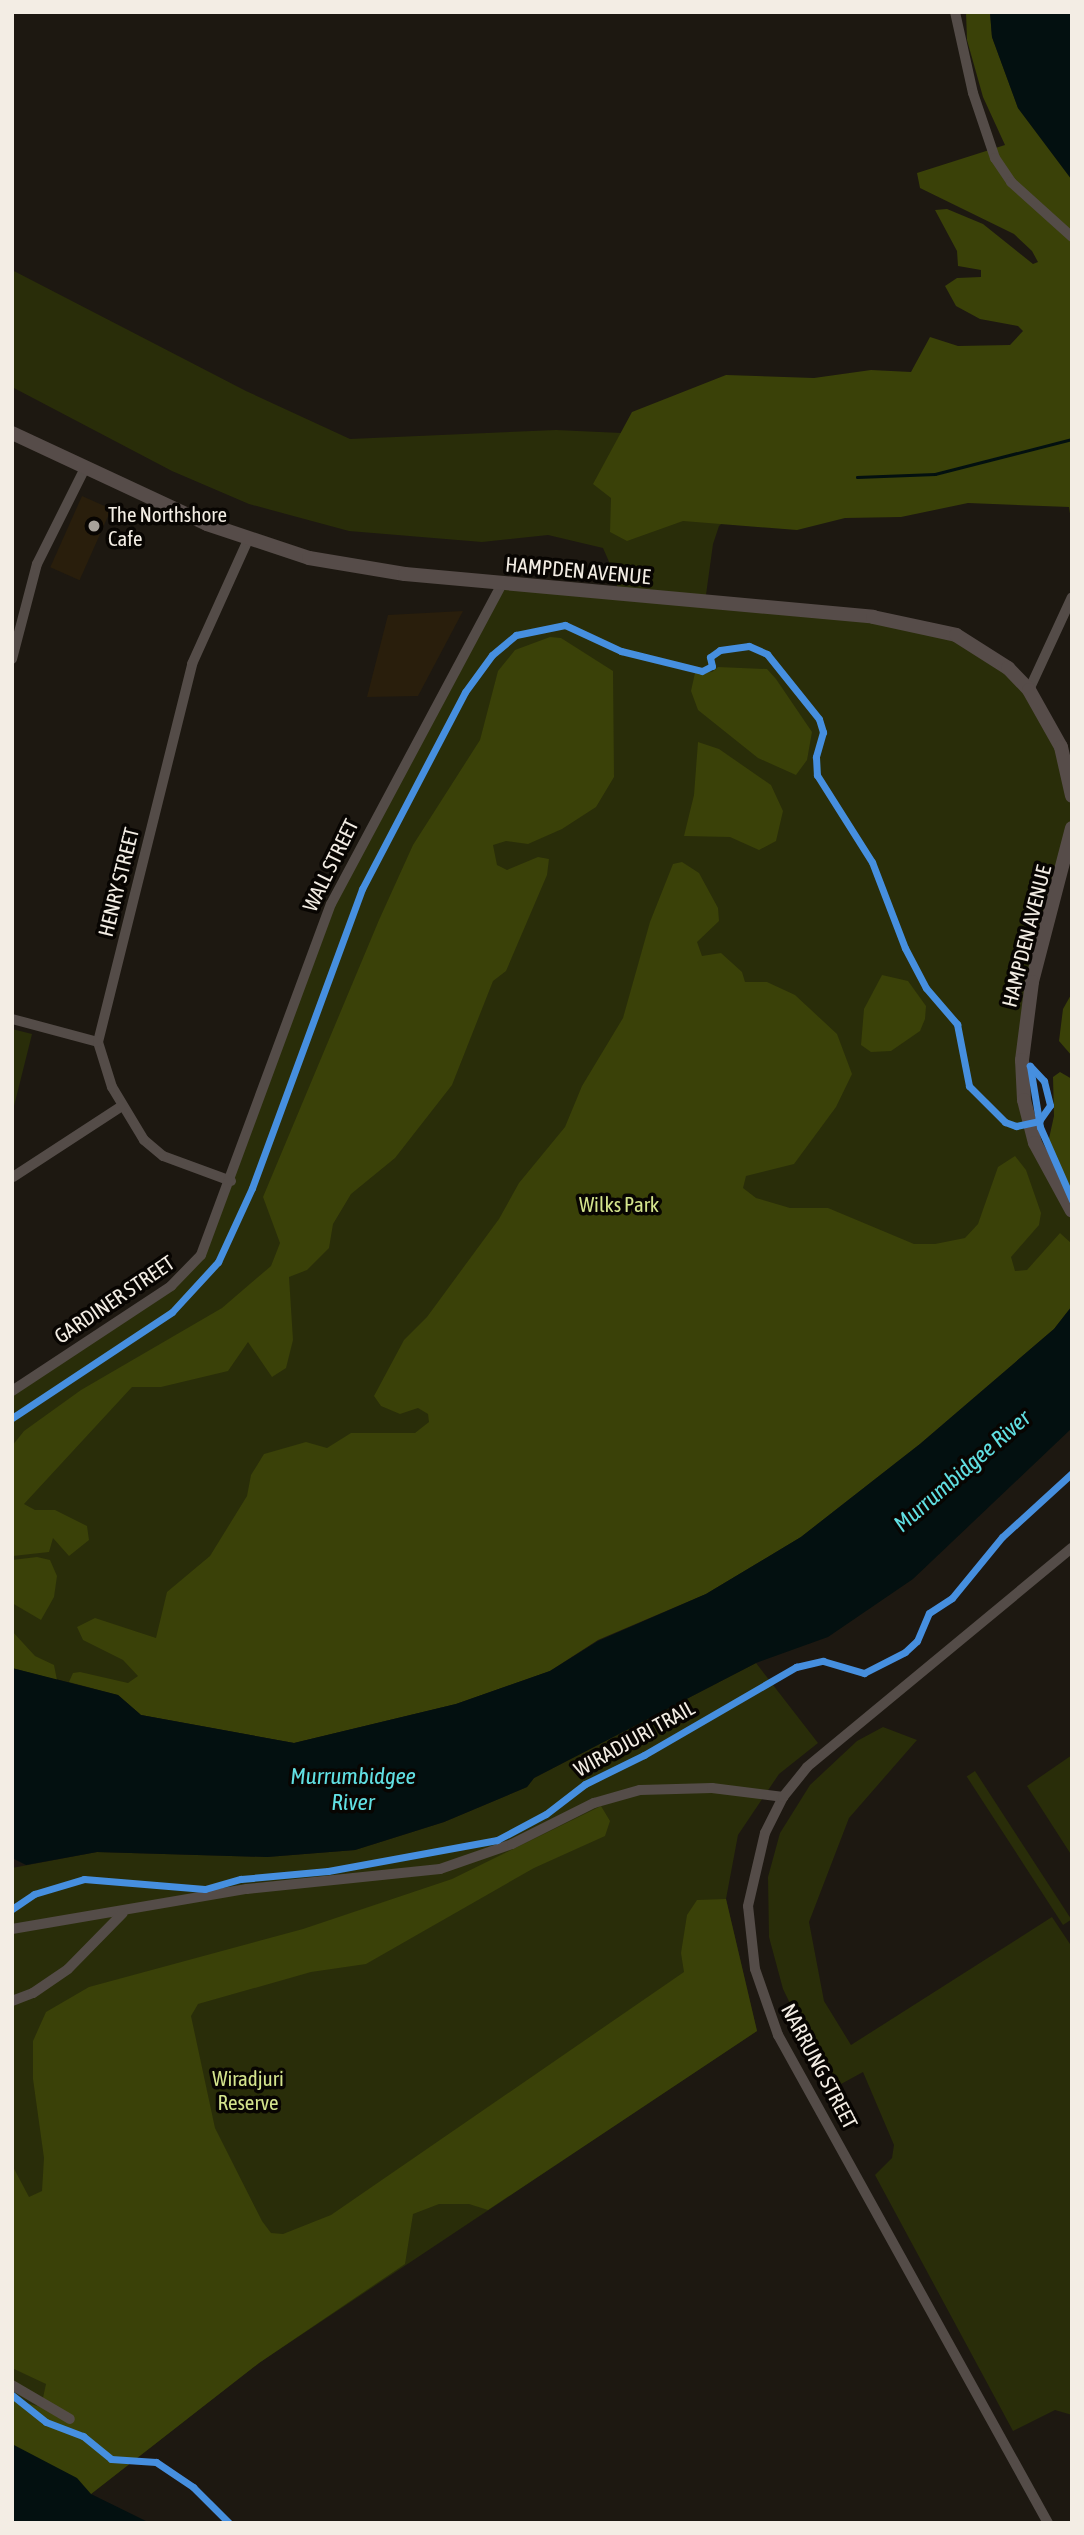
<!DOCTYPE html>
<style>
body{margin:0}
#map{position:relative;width:1084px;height:2535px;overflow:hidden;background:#1d1811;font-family:"Asap Condensed",sans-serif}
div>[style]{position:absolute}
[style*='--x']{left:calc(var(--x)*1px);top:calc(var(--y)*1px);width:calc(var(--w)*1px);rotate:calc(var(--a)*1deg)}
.built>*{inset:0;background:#291e0c;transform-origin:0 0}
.green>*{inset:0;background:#292d09;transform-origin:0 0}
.forest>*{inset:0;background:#3a4108}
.water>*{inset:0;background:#031010}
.stream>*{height:2.5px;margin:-1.25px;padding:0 1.25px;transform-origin:1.25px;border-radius:1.25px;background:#031010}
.minor>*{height:10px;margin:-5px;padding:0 5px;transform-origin:5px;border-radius:5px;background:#544c48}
.secondary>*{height:14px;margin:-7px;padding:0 7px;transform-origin:7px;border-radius:7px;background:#564c49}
.cycleway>*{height:7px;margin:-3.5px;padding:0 3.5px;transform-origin:3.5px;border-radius:3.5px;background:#468fdf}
.dots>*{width:19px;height:19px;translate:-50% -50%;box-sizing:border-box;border:4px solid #080502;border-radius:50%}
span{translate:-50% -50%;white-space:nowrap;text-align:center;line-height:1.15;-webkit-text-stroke:7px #080502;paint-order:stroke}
.poi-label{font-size:21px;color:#f3ede4}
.left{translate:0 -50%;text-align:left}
.street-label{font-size:21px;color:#f3ede4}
.park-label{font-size:21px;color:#d4e48d}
.water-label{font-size:23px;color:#61e0e3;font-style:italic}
.frame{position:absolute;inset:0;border:14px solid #f3ede4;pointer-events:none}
</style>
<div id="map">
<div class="built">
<i style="left:82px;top:496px;width:32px;height:78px;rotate:24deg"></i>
<i style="clip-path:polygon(463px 611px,418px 696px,367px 697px,388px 615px)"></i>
</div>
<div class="green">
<i style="clip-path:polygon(12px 270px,246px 391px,350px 439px,556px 430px,665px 435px,731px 515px,719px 526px,713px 544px,705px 602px,873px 617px,984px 650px,1048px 718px,1072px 796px,1072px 828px,1032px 982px,1024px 1100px,1072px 1211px,1072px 1306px,118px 1695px,12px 1668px,12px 1391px,193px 1268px,319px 933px,502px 584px,617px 594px,617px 580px,603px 548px,548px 535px,482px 542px,349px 531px,249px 504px,172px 471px,12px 387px)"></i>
<i style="clip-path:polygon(12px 1029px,32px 1034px,12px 1114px)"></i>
<i style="clip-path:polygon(756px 1663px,818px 1743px,779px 1774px,738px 1835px,726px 1899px,757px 2031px,259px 2363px,91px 2494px,12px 2444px,12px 1868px,97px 1852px,267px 1857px,355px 1850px,444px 1822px,527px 1787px,534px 1778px)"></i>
<i style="clip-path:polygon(883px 1727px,917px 1740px,849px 1818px,809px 1922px,824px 2001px,851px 2045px,1052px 1917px,1072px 1947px,1072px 2415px,1055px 2410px,1013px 2431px,875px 2175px,892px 2158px,894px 2145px,863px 2072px,832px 2089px,783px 1989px,769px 1937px,768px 1877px,780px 1833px,810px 1785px,857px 1741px)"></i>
<i style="clip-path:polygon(1072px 1755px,1072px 1856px,1027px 1786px)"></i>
<i style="left:975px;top:1771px;width:177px;height:10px;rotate:57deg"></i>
</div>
<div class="forest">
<i style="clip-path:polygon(966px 12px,990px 12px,992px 37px,1018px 108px,1072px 180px,1072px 527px,1069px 507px,968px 503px,901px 517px,845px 518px,797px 530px,683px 521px,627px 541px,610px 532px,611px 498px,593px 484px,632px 412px,726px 375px,814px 378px,871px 370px,911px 372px,930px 337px,958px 346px,1010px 345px,1023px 331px,1018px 326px,980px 319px,956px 306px,945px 286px,957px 278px,981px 277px,981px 270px,958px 266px,957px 251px,935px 210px,947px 209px,983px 224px,1033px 264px,1038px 262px,1032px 251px,1014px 234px,920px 188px,917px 173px,1005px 145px,983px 97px,967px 40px)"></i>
<i style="clip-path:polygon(550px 637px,561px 638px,613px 671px,614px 777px,596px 807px,562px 829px,528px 844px,506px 841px,493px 845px,497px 865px,507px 870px,538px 857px,549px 859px,547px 875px,506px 971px,493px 981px,452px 1085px,395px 1158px,351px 1194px,333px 1224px,329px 1248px,307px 1270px,289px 1277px,293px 1340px,286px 1368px,272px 1377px,248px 1342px,228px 1371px,161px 1387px,132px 1387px,24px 1504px,35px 1510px,55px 1510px,87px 1526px,89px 1540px,69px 1556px,53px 1538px,49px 1552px,13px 1556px,12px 1446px,24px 1431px,81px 1390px,222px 1308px,271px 1266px,280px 1243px,263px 1197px,379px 920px,413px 845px,480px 740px,498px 671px,515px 650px)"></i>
<i style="clip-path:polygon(718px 667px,767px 669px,776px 679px,812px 732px,807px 760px,796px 775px,758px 758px,698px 710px,691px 691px,695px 673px,712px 672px)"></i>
<i style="clip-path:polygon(698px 742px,719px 749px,771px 785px,783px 811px,776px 841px,759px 850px,730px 837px,684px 836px,694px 795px)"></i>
<i style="clip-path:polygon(682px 862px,699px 873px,718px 908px,719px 921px,697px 942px,702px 956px,721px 953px,742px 972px,745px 982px,767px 982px,795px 995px,837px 1034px,852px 1074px,836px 1107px,794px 1164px,746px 1176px,743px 1188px,756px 1198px,790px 1208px,828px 1208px,914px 1244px,935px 1244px,965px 1238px,978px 1224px,998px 1167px,1015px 1156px,1026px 1170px,1041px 1213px,1039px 1225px,1011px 1257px,1015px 1271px,1027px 1270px,1060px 1233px,1072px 1244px,1072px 1306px,1054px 1329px,920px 1444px,801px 1537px,706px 1594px,598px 1640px,550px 1671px,456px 1704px,294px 1743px,141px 1715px,118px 1695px,69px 1682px,73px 1673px,80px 1672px,128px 1683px,138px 1676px,123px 1660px,83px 1640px,77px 1627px,95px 1618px,156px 1638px,167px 1592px,210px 1556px,247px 1496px,251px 1475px,264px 1454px,306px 1442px,327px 1448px,351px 1433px,415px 1433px,429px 1422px,428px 1414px,418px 1408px,400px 1414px,381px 1406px,374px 1396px,404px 1340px,427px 1317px,499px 1219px,519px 1183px,565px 1127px,582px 1086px,623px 1018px,650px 922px,673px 864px)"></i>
<i style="clip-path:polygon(882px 975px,908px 981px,926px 1006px,925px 1019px,920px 1031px,891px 1051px,871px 1052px,861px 1045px,864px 1009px)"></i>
<i style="clip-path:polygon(1072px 993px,1072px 1056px,1059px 1041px,1063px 1009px)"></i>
<i style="clip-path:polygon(1060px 1072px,1072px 1079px,1072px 1191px,1048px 1143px,1054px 1116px,1053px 1077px)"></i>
<i style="clip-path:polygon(37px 1557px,50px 1560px,57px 1576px,54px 1597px,41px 1620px,12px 1603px,12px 1560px)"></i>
<i style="clip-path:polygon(12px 1631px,35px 1656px,54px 1665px,57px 1680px,12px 1668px)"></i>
<i style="clip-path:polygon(601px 1806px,610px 1821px,605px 1836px,534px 1868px,366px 1964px,311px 1972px,198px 2004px,191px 2016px,215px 2128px,262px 2221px,271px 2233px,283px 2234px,331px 2215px,684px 1972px,681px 1953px,687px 1915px,697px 1900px,726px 1899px,757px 2031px,488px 2210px,469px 2204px,439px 2204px,413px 2214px,405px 2264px,259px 2363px,91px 2494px,12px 2448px,12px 2399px,41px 2407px,46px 2384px,12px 2368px,12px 2165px,29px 2197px,42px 2191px,44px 2158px,33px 2079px,33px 2041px,46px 2012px,89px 1987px,303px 1929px,452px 1879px)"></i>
</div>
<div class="water">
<i style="clip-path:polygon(990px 12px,1072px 12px,1072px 180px,1018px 108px,992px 37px)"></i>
<i style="clip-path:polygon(1072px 1306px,1072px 1428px,913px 1579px,828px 1637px,756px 1663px,534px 1778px,527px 1787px,444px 1822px,355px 1850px,267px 1857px,97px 1852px,26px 1865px,12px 1858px,12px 1668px,118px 1695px,141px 1715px,294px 1743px,456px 1704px,550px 1671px,598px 1641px,706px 1594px,801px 1537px,920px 1444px,1054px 1329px)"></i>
<i style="clip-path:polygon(12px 2444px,77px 2478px,91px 2494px,150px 2523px,12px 2523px)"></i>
</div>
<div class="stream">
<i style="--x:857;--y:477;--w:78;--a:-2.2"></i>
<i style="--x:935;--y:474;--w:141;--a:-14.3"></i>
</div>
<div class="minor">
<i style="--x:955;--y:12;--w:83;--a:77.5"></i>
<i style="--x:973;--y:93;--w:69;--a:71.3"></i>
<i style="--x:995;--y:158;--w:29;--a:56"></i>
<i style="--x:1011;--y:182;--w:82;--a:42"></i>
<i style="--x:12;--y:659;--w:98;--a:-75.3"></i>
<i style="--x:37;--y:564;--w:107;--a:-63.4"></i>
<i style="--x:1029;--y:690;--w:102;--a:-65.2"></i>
<i style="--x:12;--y:1019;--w:89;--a:15"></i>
<i style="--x:13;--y:1177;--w:130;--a:-33.1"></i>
<i style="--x:231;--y:1181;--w:72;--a:-159.8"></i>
<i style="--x:163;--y:1156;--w:25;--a:-140"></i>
<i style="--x:144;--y:1140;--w:62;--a:-121.1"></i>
<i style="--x:112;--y:1087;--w:47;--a:-107.3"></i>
<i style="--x:98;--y:1042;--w:390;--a:-76"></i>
<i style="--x:192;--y:664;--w:136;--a:-65.7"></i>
<i style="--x:12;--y:1391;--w:191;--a:-33.4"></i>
<i style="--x:171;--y:1286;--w:43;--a:-45.9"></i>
<i style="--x:201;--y:1255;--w:374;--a:-69.7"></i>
<i style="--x:331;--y:904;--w:363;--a:-61.9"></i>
<i style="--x:12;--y:1929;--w:238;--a:-9.7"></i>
<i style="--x:247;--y:1889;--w:194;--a:-5.9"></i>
<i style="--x:440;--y:1869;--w:76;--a:-19.1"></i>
<i style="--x:512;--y:1844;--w:92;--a:-26.6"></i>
<i style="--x:594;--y:1803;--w:48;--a:-15.8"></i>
<i style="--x:640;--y:1790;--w:72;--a:-1.6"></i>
<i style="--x:712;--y:1788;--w:72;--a:7.2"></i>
<i style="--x:12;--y:2001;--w:22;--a:-21"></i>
<i style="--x:33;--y:1993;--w:42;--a:-34.4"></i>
<i style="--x:68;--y:1969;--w:78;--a:-45.5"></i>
<i style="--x:12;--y:2385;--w:67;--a:30.4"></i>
<i style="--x:1048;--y:2523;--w:558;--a:-118.95"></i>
<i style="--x:778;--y:2035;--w:70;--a:-109.2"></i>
<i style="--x:755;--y:1969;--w:63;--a:-96.3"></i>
<i style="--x:748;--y:1906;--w:75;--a:-76.9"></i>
<i style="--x:765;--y:1833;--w:40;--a:-63.4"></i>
<i style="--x:783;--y:1797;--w:38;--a:-51"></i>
<i style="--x:807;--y:1767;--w:344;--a:-39.6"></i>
</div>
<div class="secondary">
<i style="--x:12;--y:433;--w:215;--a:25"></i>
<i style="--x:207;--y:524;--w:108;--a:18.4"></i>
<i style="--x:309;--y:558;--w:97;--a:9.5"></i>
<i style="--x:405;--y:574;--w:470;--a:5.2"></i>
<i style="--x:873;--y:617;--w:85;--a:12.2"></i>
<i style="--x:956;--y:635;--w:62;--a:32.4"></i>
<i style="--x:1008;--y:668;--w:30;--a:46"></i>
<i style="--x:1029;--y:690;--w:65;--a:60.7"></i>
<i style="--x:1061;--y:747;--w:50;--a:77.3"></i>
<i style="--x:1072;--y:828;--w:159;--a:104.6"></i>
<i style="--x:1032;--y:982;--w:79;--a:97.3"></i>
<i style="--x:1022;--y:1060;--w:40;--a:87.1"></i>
<i style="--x:1024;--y:1100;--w:44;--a:75.7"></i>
<i style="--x:1035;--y:1143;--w:77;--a:61.4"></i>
</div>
<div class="cycleway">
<i style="--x:1030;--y:1066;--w:62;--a:80.7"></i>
<i style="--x:1040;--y:1127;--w:80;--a:66.3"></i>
<i style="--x:12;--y:1418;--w:192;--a:-33.5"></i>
<i style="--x:172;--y:1312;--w:68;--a:-47.4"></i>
<i style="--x:218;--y:1262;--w:81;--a:-65.3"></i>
<i style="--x:252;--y:1188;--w:319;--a:-69.8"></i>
<i style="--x:362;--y:889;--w:222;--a:-62.4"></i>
<i style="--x:465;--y:692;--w:46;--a:-53.9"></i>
<i style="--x:492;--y:655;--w:31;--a:-40"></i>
<i style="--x:516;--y:635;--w:50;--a:-11.5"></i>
<i style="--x:565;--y:625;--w:62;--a:24.9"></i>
<i style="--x:621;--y:651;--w:83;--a:13.9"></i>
<i style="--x:702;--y:671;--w:11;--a:-27"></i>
<i style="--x:712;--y:666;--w:9;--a:-103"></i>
<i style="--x:710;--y:657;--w:12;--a:-35"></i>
<i style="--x:720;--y:650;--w:29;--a:-8"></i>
<i style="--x:749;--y:646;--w:20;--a:24"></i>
<i style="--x:767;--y:654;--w:83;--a:51.3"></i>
<i style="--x:819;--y:719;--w:14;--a:73"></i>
<i style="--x:823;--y:732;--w:26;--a:106"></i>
<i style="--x:816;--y:757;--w:18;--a:87"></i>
<i style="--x:817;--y:775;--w:103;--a:57.7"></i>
<i style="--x:872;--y:862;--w:92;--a:69"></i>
<i style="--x:905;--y:948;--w:45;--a:62.3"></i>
<i style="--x:926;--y:988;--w:48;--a:49.3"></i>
<i style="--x:957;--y:1024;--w:63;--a:79"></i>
<i style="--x:969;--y:1086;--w:51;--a:45"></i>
<i style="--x:1005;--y:1122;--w:12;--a:20"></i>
<i style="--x:1016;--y:1126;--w:24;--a:-12"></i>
<i style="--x:1039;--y:1121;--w:19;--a:-55"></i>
<i style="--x:1050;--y:1105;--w:25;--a:-104"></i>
<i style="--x:1044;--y:1081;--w:21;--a:-133"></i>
<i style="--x:12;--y:1909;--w:27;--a:-34"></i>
<i style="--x:34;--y:1894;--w:52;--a:-16.7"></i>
<i style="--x:84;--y:1879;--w:121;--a:4.7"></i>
<i style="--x:205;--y:1889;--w:37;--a:-16"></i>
<i style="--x:241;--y:1879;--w:87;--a:-5.3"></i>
<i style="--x:328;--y:1871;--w:172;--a:-10.4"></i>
<i style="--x:497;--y:1840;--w:55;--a:-28"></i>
<i style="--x:546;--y:1814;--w:49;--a:-37.6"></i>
<i style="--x:585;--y:1784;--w:66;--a:-26.2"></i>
<i style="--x:644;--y:1755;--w:176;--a:-30.1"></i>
<i style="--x:796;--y:1667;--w:28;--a:-13"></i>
<i style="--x:823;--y:1661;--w:43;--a:16.3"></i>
<i style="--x:864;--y:1673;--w:46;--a:-27.1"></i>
<i style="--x:905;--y:1652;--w:16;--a:-43"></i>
<i style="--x:917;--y:1641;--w:30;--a:-67"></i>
<i style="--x:929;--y:1613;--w:27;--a:-33"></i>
<i style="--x:952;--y:1598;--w:79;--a:-50.7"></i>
<i style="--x:1002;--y:1537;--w:95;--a:-42.4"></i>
<i style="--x:12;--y:2395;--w:43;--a:38.5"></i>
<i style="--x:46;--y:2422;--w:40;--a:21"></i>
<i style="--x:83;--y:2436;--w:36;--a:39"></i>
<i style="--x:111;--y:2459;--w:45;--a:3.8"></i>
<i style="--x:156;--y:2462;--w:45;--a:34"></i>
<i style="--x:193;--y:2487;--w:51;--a:45"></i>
</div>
<div class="dots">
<i style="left:94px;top:526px;background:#a8a29a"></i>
</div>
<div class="poi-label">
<span class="left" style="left:108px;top:526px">The Northshore<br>Cafe</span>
</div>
<div class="street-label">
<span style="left:578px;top:570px;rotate:5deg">HAMPDEN AVENUE</span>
<span style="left:330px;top:865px;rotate:-64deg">WALL STREET</span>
<span style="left:118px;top:882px;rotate:-76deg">HENRY STREET</span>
<span style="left:1026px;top:936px;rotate:-76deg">HAMPDEN AVENUE</span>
<span style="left:114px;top:1299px;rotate:-34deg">GARDINER STREET</span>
<span style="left:634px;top:1738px;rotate:-29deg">WIRADJURI TRAIL</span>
<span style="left:820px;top:2066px;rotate:62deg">NARRUNG STREET</span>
</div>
<div class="park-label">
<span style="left:619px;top:1204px">Wilks Park</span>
<span style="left:248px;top:2090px">Wiradjuri<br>Reserve</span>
</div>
<div class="water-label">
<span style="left:962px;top:1471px;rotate:-41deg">Murrumbidgee River</span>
<span style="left:353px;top:1789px">Murrumbidgee<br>River</span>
</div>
<div class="frame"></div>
</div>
